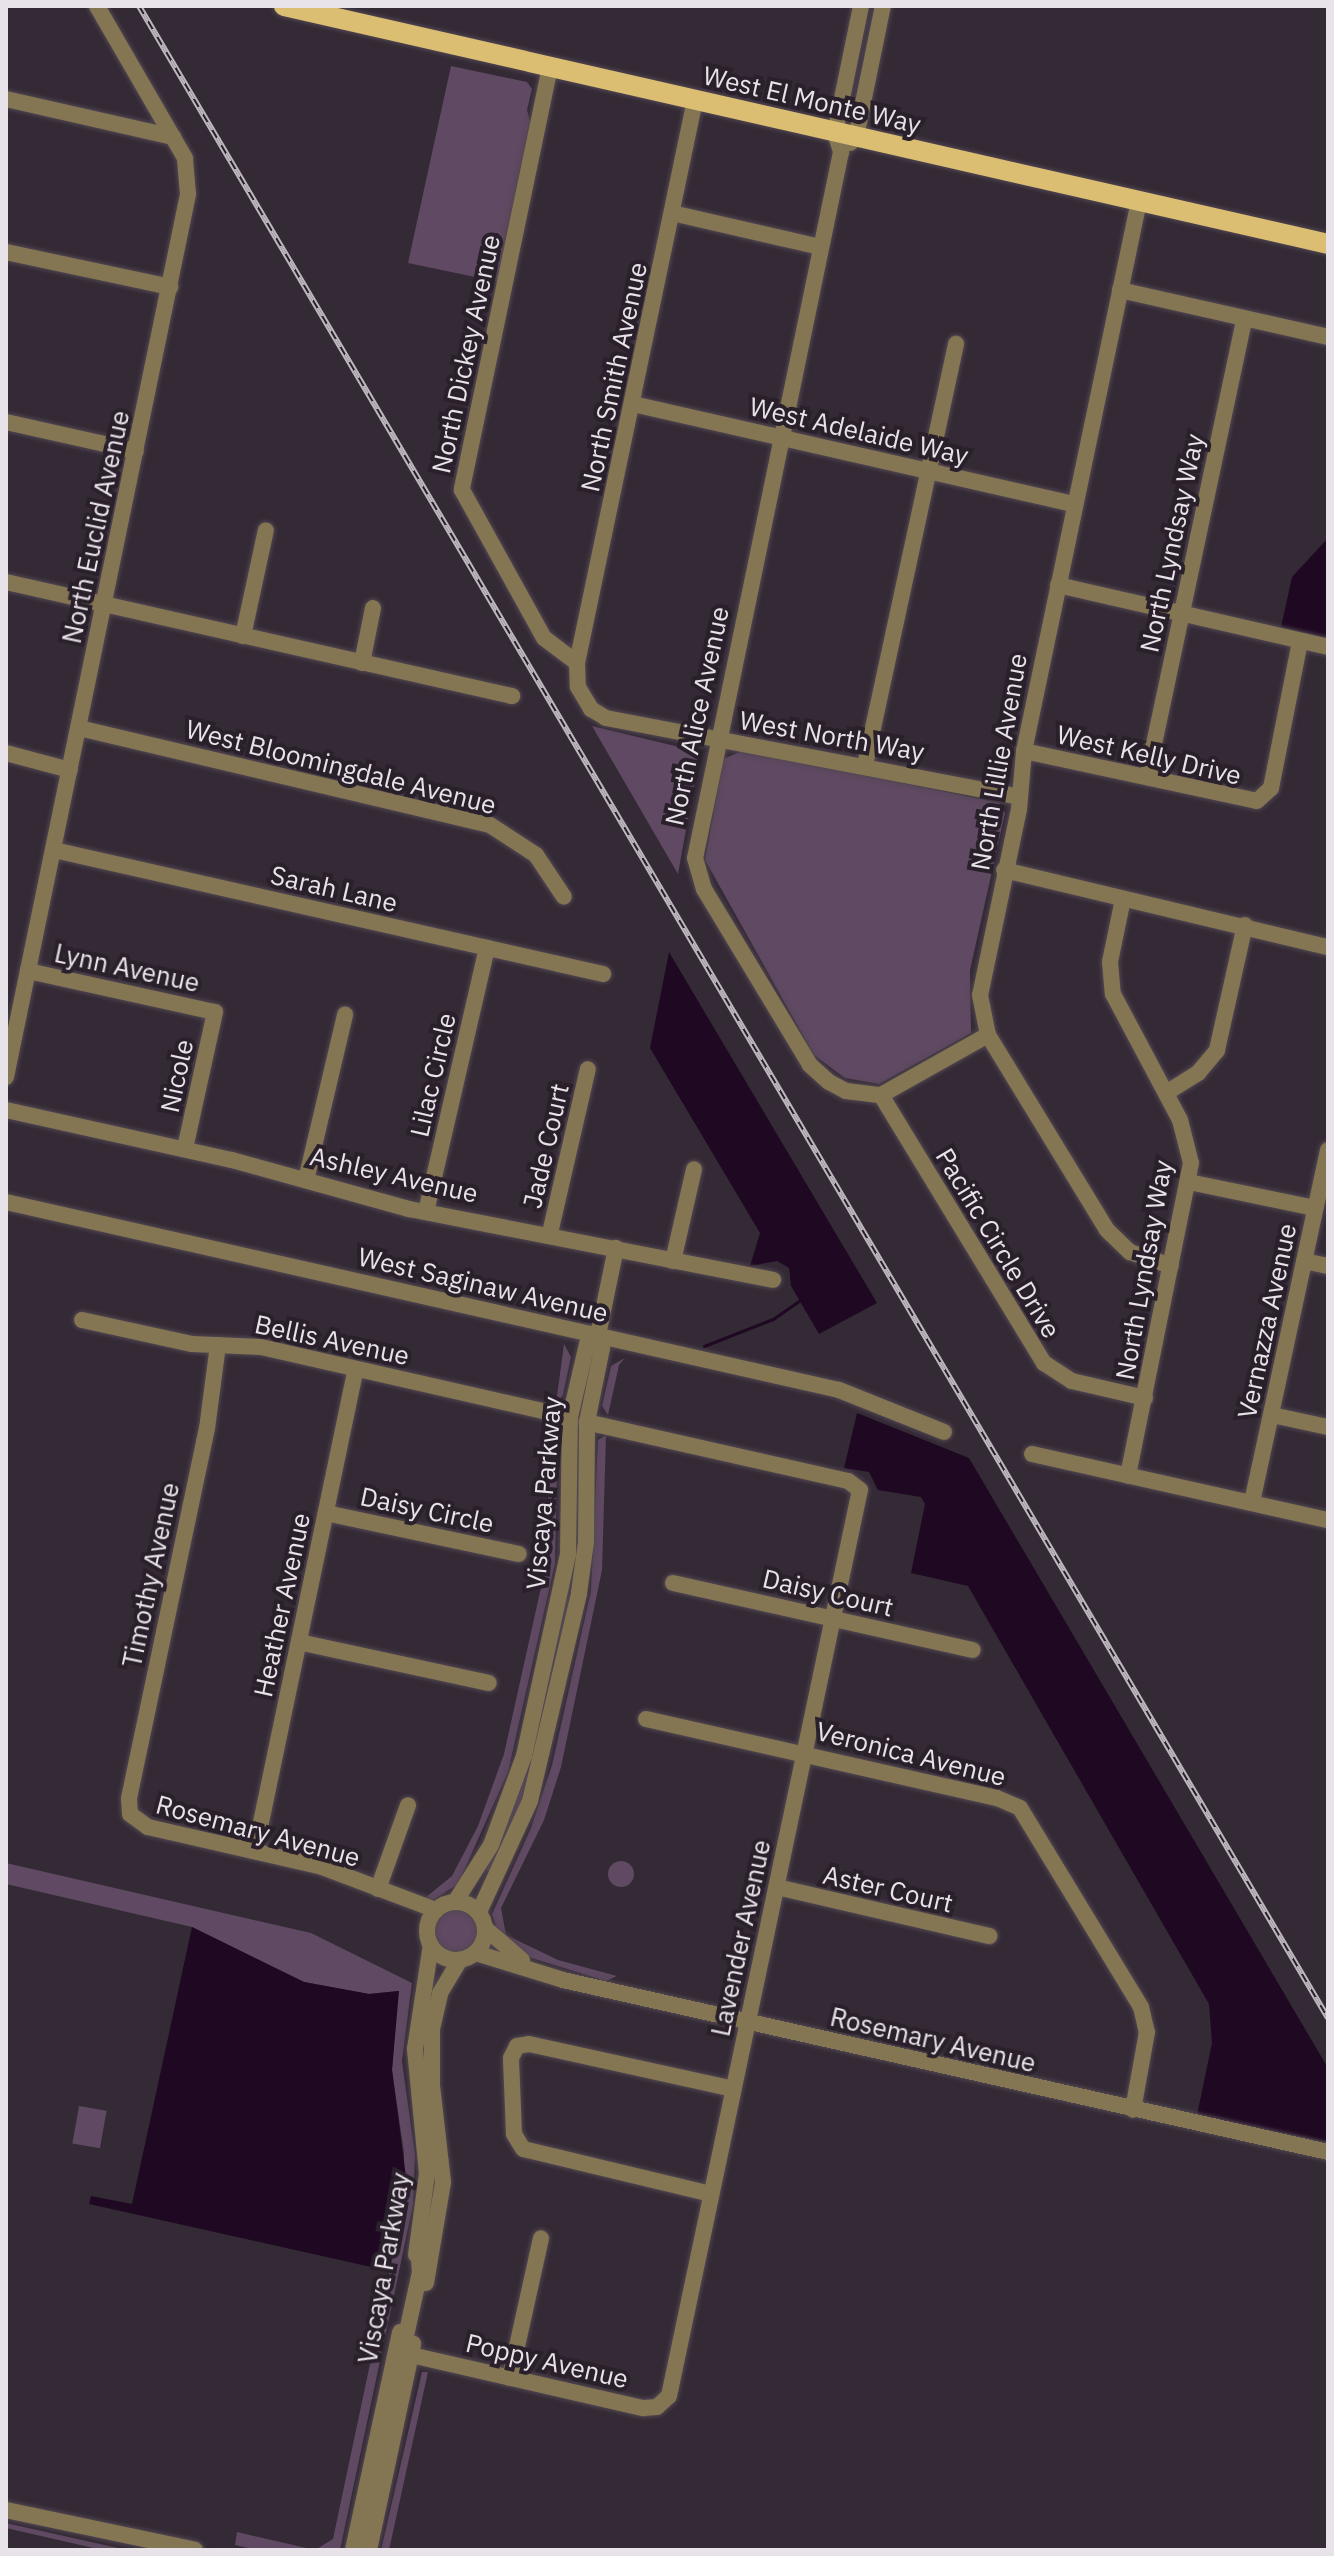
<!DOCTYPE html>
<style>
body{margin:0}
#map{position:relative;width:1334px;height:2556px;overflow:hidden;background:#342a35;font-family:"IBM Plex Sans",sans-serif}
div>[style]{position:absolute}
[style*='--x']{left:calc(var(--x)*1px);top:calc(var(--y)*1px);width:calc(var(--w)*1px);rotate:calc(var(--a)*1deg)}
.green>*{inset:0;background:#604962;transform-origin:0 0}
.round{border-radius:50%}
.water>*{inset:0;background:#1f0821}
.stream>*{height:3px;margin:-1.5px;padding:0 1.5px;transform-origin:1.5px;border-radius:1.5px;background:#1f0821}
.roads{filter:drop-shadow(0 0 2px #514752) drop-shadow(0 0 2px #514752)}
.minor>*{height:16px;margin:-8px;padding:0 8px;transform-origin:8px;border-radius:8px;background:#857653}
.minor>.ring{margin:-8px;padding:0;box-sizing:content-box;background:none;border:16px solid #857653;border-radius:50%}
.major>*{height:20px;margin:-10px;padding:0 10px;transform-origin:10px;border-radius:10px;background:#dcbe73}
.rail>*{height:6px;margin-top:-3px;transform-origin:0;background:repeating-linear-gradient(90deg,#2a202b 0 9px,#beb7bf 0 18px);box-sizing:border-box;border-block:2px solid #beb7bf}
span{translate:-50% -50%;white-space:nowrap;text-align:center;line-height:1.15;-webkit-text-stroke:8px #2a202b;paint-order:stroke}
.street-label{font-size:26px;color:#e8e2e9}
.frame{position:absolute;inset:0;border:8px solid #e8e2e9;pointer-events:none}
</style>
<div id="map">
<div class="green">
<i style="clip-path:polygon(451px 66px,527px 82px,532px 89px,527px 110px,532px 129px,499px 282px,408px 263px)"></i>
<i style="clip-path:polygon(592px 726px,700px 752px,678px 874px)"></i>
<i style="clip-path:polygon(745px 750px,999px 803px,1005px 813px,970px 970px,971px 1033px,879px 1084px,845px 1078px,814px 1055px,705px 860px,723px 759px)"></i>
<i style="clip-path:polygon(564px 1344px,571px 1357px,563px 1395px,556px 1404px)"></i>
<i style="clip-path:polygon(625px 1358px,619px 1365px,608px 1415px,602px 1406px,611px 1366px)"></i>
<i style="clip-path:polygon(552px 1424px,558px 1431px,555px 1563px,508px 1772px,458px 1884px,430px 1902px,425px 1898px,452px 1876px,478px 1826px,504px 1754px,544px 1574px)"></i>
<i style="clip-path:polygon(606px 1435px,602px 1570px,561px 1767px,544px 1820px,501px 1908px,506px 1935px,558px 1960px,617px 1976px,606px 1981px,525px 1956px,499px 1935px,492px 1914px,531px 1828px,552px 1765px,591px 1591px,598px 1440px)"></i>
<i style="clip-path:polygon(566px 1597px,571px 1606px,531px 1781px,491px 1872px,483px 1868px)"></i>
<i class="round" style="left:608px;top:1861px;width:26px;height:26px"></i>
<i style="clip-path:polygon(6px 1863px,311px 1933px,412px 1983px,402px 2061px,415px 2155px,413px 2205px,340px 2550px,257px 2550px,235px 2545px,237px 2532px,315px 2550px,333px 2539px,404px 2203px,404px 2153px,392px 2070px,398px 1991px,369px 1994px,304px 1982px,192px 1927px,6px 1884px)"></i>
<i class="round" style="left:435px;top:1909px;width:44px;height:44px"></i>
<i style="left:79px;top:2106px;width:28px;height:38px;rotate:10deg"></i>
<i style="clip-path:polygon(422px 2372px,428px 2372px,389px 2550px,381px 2550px)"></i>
<i style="clip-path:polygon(6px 2523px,127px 2550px,102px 2550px,6px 2528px)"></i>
</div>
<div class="water">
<i style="clip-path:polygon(1328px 538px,1328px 638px,1281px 627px,1292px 577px)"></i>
<i style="clip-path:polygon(669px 952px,877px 1303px,819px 1334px,791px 1286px,789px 1268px,777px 1261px,750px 1266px,760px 1233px,650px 1048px)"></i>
<i style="clip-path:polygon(857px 1413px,969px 1458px,1328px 2068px,1328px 2142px,1197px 2115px,1212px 2043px,1209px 2004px,968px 1586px,911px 1573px,925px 1504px,921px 1497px,878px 1490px,869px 1472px,844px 1468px)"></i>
<i style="clip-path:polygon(192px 1927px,304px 1982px,369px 1994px,399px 1991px,392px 2070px,406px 2177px,389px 2271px,89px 2204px,91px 2196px,132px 2204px)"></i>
</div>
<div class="stream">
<i style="--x:704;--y:1346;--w:74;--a:-21.4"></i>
<i style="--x:773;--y:1319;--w:35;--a:-35"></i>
</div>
<div class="roads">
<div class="minor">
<i style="--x:861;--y:6;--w:130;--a:101.6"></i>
<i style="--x:835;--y:133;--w:20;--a:72"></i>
<i style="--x:841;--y:152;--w:721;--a:101.68"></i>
<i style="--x:695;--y:858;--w:32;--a:74"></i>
<i style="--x:704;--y:889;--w:205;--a:58.9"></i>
<i style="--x:810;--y:1065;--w:25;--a:42"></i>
<i style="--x:829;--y:1082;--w:19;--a:28"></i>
<i style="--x:846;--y:1091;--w:35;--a:7"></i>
<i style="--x:881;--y:1095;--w:123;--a:-29.3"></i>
<i style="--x:550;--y:67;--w:432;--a:101.8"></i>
<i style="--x:462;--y:490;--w:169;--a:61"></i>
<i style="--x:544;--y:638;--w:41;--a:37.1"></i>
<i style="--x:6;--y:99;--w:171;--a:12.8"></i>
<i style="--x:695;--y:100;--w:575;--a:101.84"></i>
<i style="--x:577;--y:663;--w:24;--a:88"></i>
<i style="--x:578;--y:687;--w:26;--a:59"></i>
<i style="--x:591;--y:709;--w:17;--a:31"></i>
<i style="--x:606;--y:718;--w:421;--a:10.8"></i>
<i style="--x:850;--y:143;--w:8;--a:-45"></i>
<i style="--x:856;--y:137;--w:134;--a:-78.4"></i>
<i style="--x:1139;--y:201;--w:562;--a:101.81"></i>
<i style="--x:1024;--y:751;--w:58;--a:94.9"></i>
<i style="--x:1019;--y:809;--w:190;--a:101.8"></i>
<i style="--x:980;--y:995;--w:41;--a:78.7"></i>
<i style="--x:988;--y:1035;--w:228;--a:58.6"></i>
<i style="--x:1107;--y:1230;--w:32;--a:44"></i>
<i style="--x:1130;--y:1252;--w:43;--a:18.9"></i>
<i style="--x:672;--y:213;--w:152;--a:12.9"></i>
<i style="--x:6;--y:252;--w:168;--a:12"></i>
<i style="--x:1120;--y:290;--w:213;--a:12.7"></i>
<i style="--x:633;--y:404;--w:452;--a:12.8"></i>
<i style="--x:6;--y:422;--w:133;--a:12.6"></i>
<i style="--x:6;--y:582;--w:519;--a:12.7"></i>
<i style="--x:1058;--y:585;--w:277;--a:12.9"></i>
<i style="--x:243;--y:636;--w:108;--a:-77.8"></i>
<i style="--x:362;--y:663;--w:56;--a:-78.7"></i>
<i style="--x:79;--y:728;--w:422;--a:13.3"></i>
<i style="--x:490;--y:825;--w:55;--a:33.1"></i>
<i style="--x:536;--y:855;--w:50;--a:56.3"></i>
<i style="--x:1024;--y:751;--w:238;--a:12.1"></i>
<i style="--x:1257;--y:801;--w:19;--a:-43"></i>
<i style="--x:1271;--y:788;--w:150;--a:-78.8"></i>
<i style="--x:6;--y:753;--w:66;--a:14.9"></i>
<i style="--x:865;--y:765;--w:431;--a:-77.8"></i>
<i style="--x:1147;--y:777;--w:468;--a:-78"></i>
<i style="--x:54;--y:850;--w:563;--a:12.73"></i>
<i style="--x:1004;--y:870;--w:333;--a:13.4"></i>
<i style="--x:1123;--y:899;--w:64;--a:101.7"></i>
<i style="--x:1110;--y:962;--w:32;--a:85"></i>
<i style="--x:1113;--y:994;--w:143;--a:62"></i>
<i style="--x:1180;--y:1120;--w:44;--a:75.7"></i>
<i style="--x:1191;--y:1163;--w:319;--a:101.4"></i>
<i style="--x:28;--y:971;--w:191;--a:12.4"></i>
<i style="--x:215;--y:1012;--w:140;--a:102.4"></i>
<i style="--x:6;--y:1077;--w:902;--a:-78.35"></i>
<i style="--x:188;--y:194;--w:36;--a:-95"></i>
<i style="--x:185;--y:158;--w:176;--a:-120.1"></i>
<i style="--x:1166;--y:1093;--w:38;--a:-32"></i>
<i style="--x:1198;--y:1073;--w:30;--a:-50"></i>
<i style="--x:1217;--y:1050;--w:128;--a:-77.4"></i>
<i style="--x:881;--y:1095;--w:314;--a:58.7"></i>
<i style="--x:1044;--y:1363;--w:33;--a:33"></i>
<i style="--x:1072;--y:1381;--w:75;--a:13.1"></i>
<i style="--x:6;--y:1110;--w:231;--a:12.5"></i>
<i style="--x:232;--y:1160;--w:184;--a:15.5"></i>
<i style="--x:409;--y:1209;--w:371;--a:11"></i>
<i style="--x:306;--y:1180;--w:170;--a:-76.7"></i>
<i style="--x:1189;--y:1182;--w:129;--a:11.7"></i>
<i style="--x:6;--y:1202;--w:854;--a:12.72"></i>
<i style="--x:839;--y:1390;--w:113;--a:21.8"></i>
<i style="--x:426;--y:1212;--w:271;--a:-77"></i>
<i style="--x:550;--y:1233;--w:168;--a:-77"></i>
<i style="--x:673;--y:1261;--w:94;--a:-77.1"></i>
<i style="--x:1304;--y:1261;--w:25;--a:12"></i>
<i style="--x:82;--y:1320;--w:113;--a:12.3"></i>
<i style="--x:192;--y:1344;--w:69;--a:2.5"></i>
<i style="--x:261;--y:1347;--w:317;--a:12.8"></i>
<i style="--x:598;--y:1335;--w:89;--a:-78.3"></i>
<i style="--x:218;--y:1345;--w:84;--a:97.5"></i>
<i style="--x:207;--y:1428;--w:379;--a:101.9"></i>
<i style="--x:129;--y:1799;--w:15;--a:86"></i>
<i style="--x:130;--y:1814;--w:22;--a:36"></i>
<i style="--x:148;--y:1827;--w:179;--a:12.9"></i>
<i style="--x:322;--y:1867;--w:122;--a:20.7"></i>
<i style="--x:1272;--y:1415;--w:57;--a:12.1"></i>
<i style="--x:1032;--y:1454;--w:303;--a:12.6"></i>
<i style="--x:1252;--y:1502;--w:360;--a:-77.8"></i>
<i style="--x:326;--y:1513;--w:197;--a:12"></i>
<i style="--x:673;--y:1583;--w:307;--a:12.6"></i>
<i style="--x:299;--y:1642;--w:194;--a:12.2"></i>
<i style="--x:646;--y:1719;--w:360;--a:12.7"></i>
<i style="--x:997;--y:1798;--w:25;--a:23"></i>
<i style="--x:1020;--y:1808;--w:233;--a:58.7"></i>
<i style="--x:1141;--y:2007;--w:26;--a:77"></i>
<i style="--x:1147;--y:2032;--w:79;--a:100.2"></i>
<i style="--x:255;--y:1851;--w:492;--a:-78.2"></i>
<i style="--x:777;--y:1887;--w:218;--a:13"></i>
<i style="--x:378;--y:1889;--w:89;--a:-70.3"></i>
<i class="ring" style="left:427px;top:1902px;width:42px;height:42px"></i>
<i style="--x:455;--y:1902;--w:67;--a:-57.7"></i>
<i style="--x:491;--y:1845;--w:95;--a:-69.7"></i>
<i style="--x:524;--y:1756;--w:206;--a:-77.7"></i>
<i style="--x:568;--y:1555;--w:138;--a:-89.2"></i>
<i style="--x:570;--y:1417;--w:75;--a:-76.9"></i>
<i style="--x:587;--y:1344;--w:14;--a:-39"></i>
<i style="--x:479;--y:1912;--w:122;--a:-65.3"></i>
<i style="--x:530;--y:1801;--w:214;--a:-76.7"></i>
<i style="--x:579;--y:1593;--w:51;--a:-82.2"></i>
<i style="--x:586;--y:1542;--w:120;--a:-89.5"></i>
<i style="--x:587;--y:1422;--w:76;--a:-78.5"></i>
<i style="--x:602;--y:1348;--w:14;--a:-107"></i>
<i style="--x:485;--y:1928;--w:49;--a:40.9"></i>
<i style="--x:476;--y:1953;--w:91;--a:17.2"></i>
<i style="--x:563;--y:1980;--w:784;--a:12.67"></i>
<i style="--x:711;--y:2194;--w:193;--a:-166.5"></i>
<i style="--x:523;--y:2149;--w:17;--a:-121"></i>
<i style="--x:514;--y:2134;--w:76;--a:-92.3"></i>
<i style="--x:511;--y:2058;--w:13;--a:-63"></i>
<i style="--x:517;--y:2046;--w:12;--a:-9"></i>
<i style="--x:529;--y:2044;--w:209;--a:12.4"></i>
<i style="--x:418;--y:2245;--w:27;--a:86"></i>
<i style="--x:420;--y:2272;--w:70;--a:102.4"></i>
<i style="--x:405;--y:2340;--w:16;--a:68"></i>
<i style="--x:411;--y:2355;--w:238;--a:12.9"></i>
<i style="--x:643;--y:2408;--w:14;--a:-4"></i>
<i style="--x:657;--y:2407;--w:16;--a:-43"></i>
<i style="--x:669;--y:2396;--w:926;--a:-78.1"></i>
<i style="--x:860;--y:1490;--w:15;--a:-143"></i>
<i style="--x:848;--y:1481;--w:268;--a:-167.3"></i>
<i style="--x:416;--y:2255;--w:82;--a:-82.3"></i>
<i style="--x:427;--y:2174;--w:126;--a:-95.5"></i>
<i style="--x:415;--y:2049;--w:105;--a:-81.3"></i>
<i style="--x:426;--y:2283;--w:102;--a:-80.4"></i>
<i style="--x:443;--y:2182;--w:98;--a:-96.5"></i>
<i style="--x:432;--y:2085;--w:56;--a:-90"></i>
<i style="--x:432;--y:2029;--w:37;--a:-77"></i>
<i style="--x:440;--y:1993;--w:39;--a:-59"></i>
<i style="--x:510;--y:2378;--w:143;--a:-77.5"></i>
<i style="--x:6;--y:2510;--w:193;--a:11.9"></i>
<i style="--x:353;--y:2550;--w:223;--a:-77.8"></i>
<i style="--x:369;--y:2550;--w:211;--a:-77.9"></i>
</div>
<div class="major">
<i style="--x:284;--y:6;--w:1071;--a:12.84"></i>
</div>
</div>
<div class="rail">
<i style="--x:139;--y:6;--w:2337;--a:59.42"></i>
</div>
<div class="street-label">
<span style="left:812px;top:100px;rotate:13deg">West El Monte Way</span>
<span style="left:466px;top:354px;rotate:-78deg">North Dickey Avenue</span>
<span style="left:614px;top:377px;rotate:-78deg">North Smith Avenue</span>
<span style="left:859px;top:431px;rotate:13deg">West Adelaide Way</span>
<span style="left:96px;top:527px;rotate:-78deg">North Euclid Avenue</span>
<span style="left:1172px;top:543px;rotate:-78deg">North Lyndsay Way</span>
<span style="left:697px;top:716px;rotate:-78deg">North Alice Avenue</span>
<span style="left:832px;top:736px;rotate:10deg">West North Way</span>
<span style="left:1149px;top:755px;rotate:13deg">West Kelly Drive</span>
<span style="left:999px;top:762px;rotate:-80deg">North Lillie Avenue</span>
<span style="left:341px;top:767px;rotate:14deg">West Bloomingdale Avenue</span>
<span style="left:334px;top:889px;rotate:13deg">Sarah Lane</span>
<span style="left:127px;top:968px;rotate:12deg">Lynn Avenue</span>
<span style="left:433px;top:1075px;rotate:-77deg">Lilac Circle</span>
<span style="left:177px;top:1076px;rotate:-78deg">Nicole</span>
<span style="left:546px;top:1146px;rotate:-77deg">Jade Court</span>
<span style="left:394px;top:1175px;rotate:13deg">Ashley Avenue</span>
<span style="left:998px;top:1243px;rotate:59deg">Pacific Circle Drive</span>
<span style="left:1144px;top:1270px;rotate:-80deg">North Lyndsay Way</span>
<span style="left:483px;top:1285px;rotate:13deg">West Saginaw Avenue</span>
<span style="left:1267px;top:1321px;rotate:-78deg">Vernazza Avenue</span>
<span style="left:332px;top:1340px;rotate:12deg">Bellis Avenue</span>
<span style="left:544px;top:1493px;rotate:-85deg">Viscaya Parkway</span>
<span style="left:427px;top:1510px;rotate:12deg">Daisy Circle</span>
<span style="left:151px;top:1575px;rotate:-78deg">Timothy Avenue</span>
<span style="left:828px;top:1593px;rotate:13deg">Daisy Court</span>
<span style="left:282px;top:1605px;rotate:-78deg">Heather Avenue</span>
<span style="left:911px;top:1754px;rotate:14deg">Veronica Avenue</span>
<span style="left:258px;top:1831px;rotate:15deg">Rosemary Avenue</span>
<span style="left:888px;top:1889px;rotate:13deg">Aster Court</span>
<span style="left:741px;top:1938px;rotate:-78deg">Lavender Avenue</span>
<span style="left:933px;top:2040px;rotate:13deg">Rosemary Avenue</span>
<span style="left:384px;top:2268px;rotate:-80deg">Viscaya Parkway</span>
<span style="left:547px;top:2361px;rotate:13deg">Poppy Avenue</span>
</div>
<div class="frame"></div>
</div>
